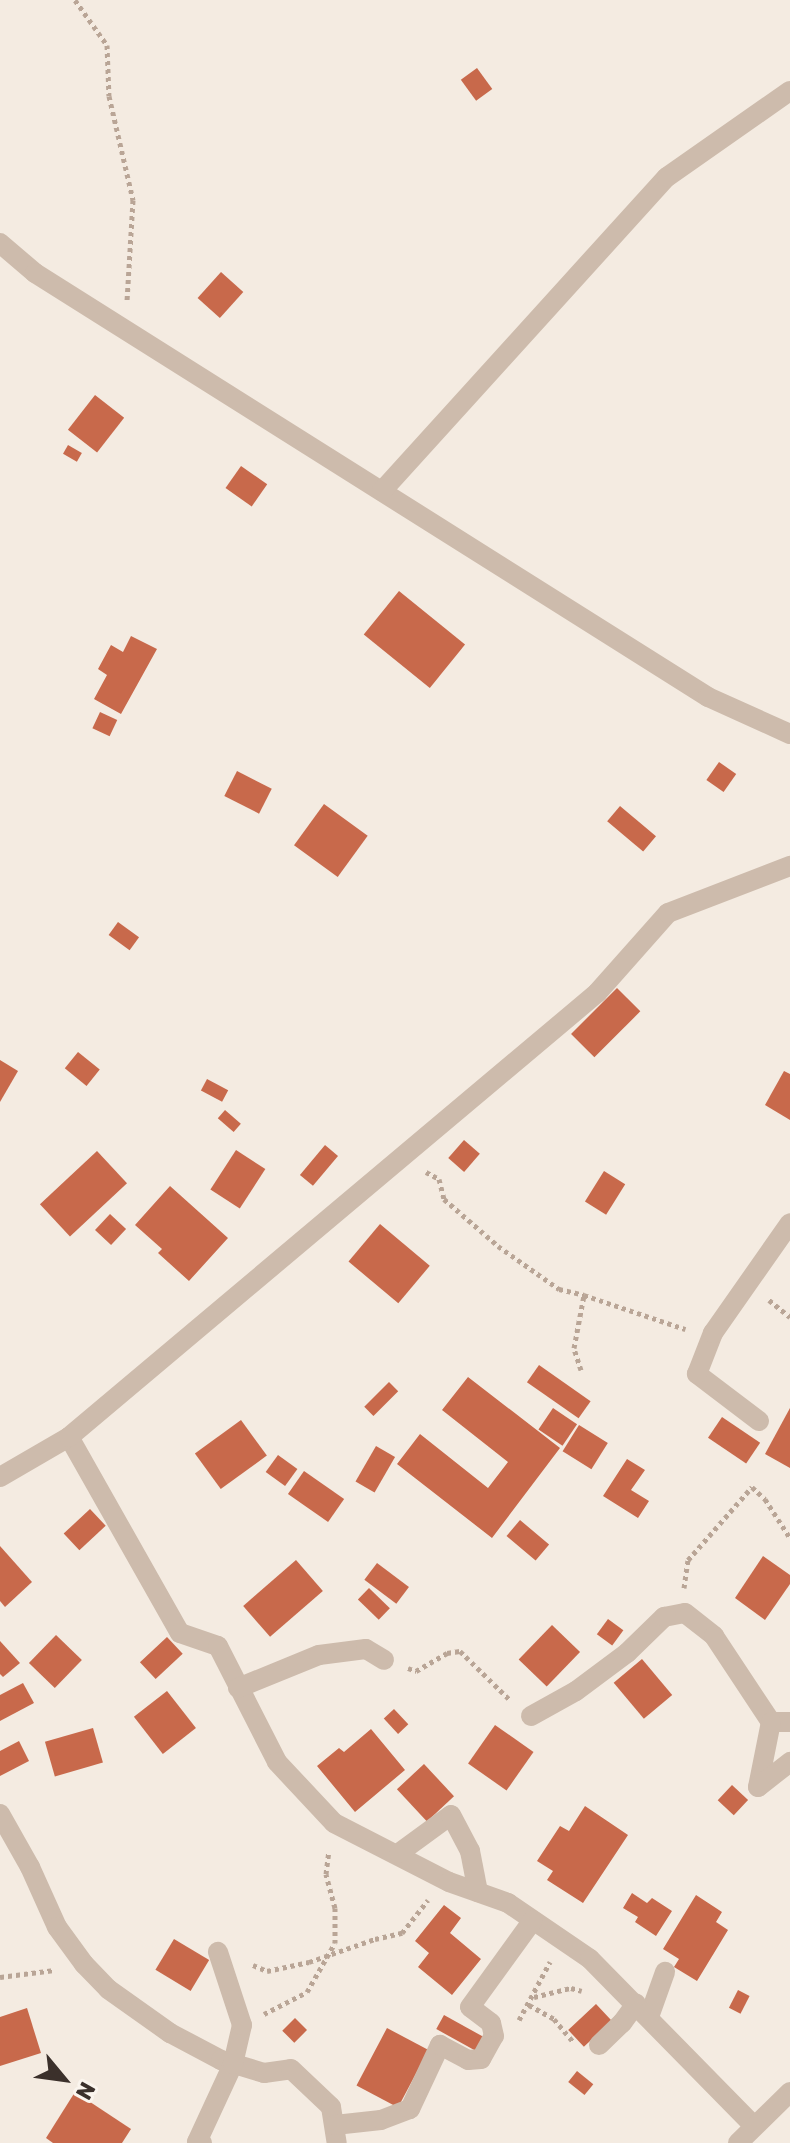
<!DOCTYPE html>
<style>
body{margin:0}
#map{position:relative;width:790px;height:2143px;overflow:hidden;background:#f4ebe1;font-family:Rubik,sans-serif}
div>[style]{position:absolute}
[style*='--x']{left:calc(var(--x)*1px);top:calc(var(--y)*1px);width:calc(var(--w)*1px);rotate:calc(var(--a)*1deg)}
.building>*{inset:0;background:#c8694b;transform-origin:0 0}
.path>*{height:5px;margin-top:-2.5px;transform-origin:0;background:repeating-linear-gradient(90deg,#b9a596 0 4px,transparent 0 8px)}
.minor>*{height:20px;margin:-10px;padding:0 10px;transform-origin:10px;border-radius:10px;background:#cdbbac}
span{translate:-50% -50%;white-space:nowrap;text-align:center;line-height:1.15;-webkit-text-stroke:7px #fbf5ee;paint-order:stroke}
.north{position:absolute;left:24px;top:2039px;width:80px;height:80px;-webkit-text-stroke:6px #fbf5ee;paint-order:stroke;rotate:119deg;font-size:22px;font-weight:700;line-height:32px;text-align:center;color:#3b302b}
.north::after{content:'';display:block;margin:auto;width:28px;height:36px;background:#3b302b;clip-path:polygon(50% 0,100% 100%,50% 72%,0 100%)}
</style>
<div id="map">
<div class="building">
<i style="left:477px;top:68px;width:26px;height:20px;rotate:54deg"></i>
<i style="left:221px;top:272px;width:30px;height:35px;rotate:42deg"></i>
<i style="left:95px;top:395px;width:37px;height:44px;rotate:38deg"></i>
<i style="left:68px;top:445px;width:16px;height:10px;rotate:30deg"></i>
<i style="left:241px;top:466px;width:32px;height:27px;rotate:35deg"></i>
<i style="left:399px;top:591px;width:85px;height:56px;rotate:39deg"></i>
<i style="clip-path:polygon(131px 636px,157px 649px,121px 714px,94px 699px,107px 675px,98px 669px,111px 645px,123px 652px)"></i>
<i style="left:100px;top:712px;width:19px;height:18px;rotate:25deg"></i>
<i style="left:719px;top:762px;width:21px;height:22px;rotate:35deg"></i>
<i style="left:237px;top:771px;width:39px;height:28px;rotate:27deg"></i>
<i style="left:324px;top:804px;width:54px;height:51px;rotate:36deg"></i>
<i style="left:620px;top:806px;width:47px;height:20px;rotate:40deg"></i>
<i style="left:118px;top:922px;width:26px;height:16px;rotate:36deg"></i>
<i style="left:617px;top:988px;width:33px;height:65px;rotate:45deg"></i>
<i style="left:78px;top:1052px;width:28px;height:21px;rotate:39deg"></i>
<i style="clip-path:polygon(0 1060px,18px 1071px,0 1102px)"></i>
<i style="clip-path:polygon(784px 1071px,790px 1074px,790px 1120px,765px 1105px)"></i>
<i style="left:207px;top:1079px;width:24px;height:13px;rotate:28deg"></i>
<i style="left:225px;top:1110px;width:21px;height:11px;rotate:41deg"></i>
<i style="left:464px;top:1140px;width:21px;height:24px;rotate:41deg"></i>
<i style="left:325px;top:1145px;width:17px;height:39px;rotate:40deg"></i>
<i style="left:236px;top:1150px;width:35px;height:47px;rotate:33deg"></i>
<i style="left:97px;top:1151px;width:44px;height:78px;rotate:47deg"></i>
<i style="left:604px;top:1171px;width:25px;height:36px;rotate:32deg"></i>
<i style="clip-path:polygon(170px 1186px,228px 1238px,189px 1281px,158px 1253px,162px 1249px,135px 1225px)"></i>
<i style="left:110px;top:1214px;width:22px;height:22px;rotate:43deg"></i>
<i style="left:380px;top:1224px;width:65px;height:49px;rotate:40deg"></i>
<i style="left:539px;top:1365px;width:63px;height:21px;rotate:35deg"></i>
<i style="clip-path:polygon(468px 1377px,560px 1448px,492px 1538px,397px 1464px,420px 1434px,488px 1488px,508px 1462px,442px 1410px)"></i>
<i style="left:389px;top:1382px;width:13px;height:35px;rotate:45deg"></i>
<i style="left:553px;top:1408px;width:29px;height:26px;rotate:34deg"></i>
<i style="clip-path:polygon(790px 1408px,790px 1468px,765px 1454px)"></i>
<i style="left:722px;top:1417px;width:46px;height:25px;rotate:34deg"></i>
<i style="left:241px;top:1420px;width:44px;height:57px;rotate:54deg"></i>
<i style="left:579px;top:1425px;width:34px;height:31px;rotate:32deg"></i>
<i style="left:376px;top:1446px;width:22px;height:41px;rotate:30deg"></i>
<i style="left:278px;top:1455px;width:24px;height:21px;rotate:36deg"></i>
<i style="clip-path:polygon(627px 1459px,645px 1470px,631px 1490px,649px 1501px,638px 1518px,603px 1496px)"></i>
<i style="left:304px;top:1471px;width:49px;height:28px;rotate:35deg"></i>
<i style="left:90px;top:1509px;width:23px;height:36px;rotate:47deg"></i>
<i style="left:520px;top:1520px;width:38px;height:21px;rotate:40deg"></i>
<i style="clip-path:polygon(0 1546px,32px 1582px,5px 1607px,0 1601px)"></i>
<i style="clip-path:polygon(763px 1556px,790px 1575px,790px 1584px,765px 1620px,735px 1598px)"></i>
<i style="left:296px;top:1560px;width:41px;height:70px;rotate:49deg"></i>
<i style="left:377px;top:1563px;width:40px;height:21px;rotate:37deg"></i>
<i style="left:369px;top:1588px;width:29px;height:16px;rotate:44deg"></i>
<i style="left:608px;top:1619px;width:19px;height:19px;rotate:36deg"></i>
<i style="left:552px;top:1625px;width:39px;height:48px;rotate:44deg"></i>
<i style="left:56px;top:1635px;width:36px;height:39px;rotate:44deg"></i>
<i style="left:167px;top:1637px;width:23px;height:37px;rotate:47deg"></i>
<i style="clip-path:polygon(0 1641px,20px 1663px,3px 1677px,0 1674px)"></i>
<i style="left:642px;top:1659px;width:47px;height:37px;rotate:50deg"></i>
<i style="clip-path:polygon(23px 1683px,34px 1703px,0 1721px,0 1695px)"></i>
<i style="left:167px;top:1691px;width:47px;height:42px;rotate:52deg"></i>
<i style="left:394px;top:1709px;width:21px;height:14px;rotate:47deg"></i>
<i style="left:495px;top:1725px;width:47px;height:47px;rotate:35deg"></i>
<i style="left:93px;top:1728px;width:36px;height:50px;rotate:74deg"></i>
<i style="clip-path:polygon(371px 1729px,405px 1770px,355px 1812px,317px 1766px,339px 1748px,344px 1752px)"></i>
<i style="clip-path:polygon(19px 1741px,29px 1761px,0 1776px,0 1751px)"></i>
<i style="left:424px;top:1764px;width:44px;height:37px;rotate:47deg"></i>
<i style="left:732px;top:1785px;width:22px;height:21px;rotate:43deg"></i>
<i style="clip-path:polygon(585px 1806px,628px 1835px,583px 1903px,547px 1880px,553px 1871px,537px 1861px,560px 1826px,569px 1831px)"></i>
<i style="clip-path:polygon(632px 1893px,647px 1903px,652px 1898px,672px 1911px,656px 1936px,635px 1922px,638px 1917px,623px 1908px)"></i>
<i style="clip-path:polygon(696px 1895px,722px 1912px,716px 1922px,728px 1930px,697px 1981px,674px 1967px,679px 1959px,663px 1949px)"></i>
<i style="clip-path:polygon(444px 1905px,461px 1918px,450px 1933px,481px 1959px,452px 1995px,418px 1967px,429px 1953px,415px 1941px)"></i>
<i style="left:174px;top:1939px;width:41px;height:36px;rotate:31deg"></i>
<i style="left:738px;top:1990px;width:13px;height:20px;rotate:27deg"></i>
<i style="left:596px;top:2004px;width:23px;height:38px;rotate:47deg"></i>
<i style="clip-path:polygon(27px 2008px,41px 2053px,0 2066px,0 2017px)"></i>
<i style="left:444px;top:2015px;width:46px;height:16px;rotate:29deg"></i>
<i style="left:295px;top:2018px;width:17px;height:18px;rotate:45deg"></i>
<i style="left:387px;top:2028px;width:47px;height:65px;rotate:28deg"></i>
<i style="left:577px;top:2071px;width:21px;height:14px;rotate:39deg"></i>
<i style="clip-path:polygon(75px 2092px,131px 2129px,122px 2143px,53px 2143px,46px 2138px)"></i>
</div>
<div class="path">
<i style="--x:75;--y:0;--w:55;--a:54.6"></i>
<i style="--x:107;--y:45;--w:51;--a:87.8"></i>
<i style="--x:109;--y:96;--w:107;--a:77"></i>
<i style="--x:133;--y:200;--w:100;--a:93.4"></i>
<i style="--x:426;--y:1172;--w:15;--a:28"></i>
<i style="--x:439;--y:1179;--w:21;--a:76"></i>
<i style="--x:444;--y:1199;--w:72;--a:41"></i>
<i style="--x:498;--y:1246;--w:75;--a:35.2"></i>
<i style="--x:559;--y:1289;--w:26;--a:13"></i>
<i style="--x:769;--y:1300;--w:27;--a:39"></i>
<i style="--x:581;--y:1370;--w:23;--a:-108"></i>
<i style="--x:574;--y:1348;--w:54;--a:-79.3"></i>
<i style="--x:584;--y:1295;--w:107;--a:18.6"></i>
<i style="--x:684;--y:1588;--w:28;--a:-82"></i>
<i style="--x:688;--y:1560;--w:97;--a:-48.8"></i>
<i style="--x:752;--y:1487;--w:18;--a:43"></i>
<i style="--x:765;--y:1499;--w:46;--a:57.3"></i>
<i style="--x:408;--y:1668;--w:9;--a:21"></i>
<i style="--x:416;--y:1671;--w:36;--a:-30"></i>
<i style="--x:447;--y:1653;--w:13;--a:-9"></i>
<i style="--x:460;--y:1651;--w:69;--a:44.4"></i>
<i style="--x:253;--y:1965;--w:15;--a:23"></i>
<i style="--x:267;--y:1971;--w:43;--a:-12.1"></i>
<i style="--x:309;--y:1962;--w:70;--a:-19.2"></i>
<i style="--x:375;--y:1939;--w:28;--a:-13"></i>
<i style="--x:402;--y:1933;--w:42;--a:-51.8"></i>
<i style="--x:0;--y:1977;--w:55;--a:-7.3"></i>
<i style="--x:534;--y:1997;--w:38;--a:-14"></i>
<i style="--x:571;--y:1988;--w:11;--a:15"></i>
<i style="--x:529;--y:2005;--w:29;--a:29"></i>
<i style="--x:554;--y:2019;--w:30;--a:50"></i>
<i style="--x:264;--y:2014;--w:48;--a:-27.1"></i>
<i style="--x:307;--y:1992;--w:56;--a:-60.3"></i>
<i style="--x:335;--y:1943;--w:35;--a:-90"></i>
<i style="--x:335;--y:1908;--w:35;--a:-105"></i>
<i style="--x:326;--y:1874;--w:23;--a:-83"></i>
<i style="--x:519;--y:2020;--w:66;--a:-61.9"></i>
</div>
<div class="minor">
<i style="--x:0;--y:243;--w:46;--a:40.6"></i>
<i style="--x:35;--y:273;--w:795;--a:32.21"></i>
<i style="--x:708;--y:697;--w:90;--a:24.3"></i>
<i style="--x:382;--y:491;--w:424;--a:-47.8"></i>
<i style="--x:667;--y:177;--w:150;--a:-35"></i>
<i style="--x:759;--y:1421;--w:78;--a:-142.8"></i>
<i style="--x:697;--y:1374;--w:44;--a:-68.7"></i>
<i style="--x:713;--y:1333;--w:134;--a:-55"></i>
<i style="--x:69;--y:1437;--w:225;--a:60.5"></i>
<i style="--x:180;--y:1633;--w:40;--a:18.9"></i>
<i style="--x:218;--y:1646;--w:130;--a:63"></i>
<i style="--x:277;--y:1762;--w:83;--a:46.9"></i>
<i style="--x:334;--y:1823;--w:129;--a:27.2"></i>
<i style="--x:449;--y:1882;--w:63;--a:19.6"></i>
<i style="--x:508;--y:1903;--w:99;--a:34.3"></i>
<i style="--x:590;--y:1959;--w:234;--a:45.5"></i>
<i style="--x:0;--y:1477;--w:80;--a:-30.1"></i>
<i style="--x:69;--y:1437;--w:690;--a:-40.06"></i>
<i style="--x:597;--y:993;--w:107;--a:-48.4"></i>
<i style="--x:668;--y:913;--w:131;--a:-21.1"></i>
<i style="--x:238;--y:1688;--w:87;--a:-22.2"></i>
<i style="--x:319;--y:1655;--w:47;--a:-7.3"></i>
<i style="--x:366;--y:1649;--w:21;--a:31"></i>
<i style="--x:531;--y:1716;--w:51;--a:-29.1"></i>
<i style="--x:576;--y:1691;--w:64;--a:-36.7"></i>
<i style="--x:627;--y:1653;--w:52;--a:-44.2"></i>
<i style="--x:664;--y:1617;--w:21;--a:-11"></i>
<i style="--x:685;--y:1613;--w:37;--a:38"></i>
<i style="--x:714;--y:1636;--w:103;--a:56.5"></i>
<i style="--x:771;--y:1722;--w:19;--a:0"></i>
<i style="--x:758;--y:1787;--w:66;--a:-78.7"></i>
<i style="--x:758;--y:1787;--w:41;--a:-38"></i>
<i style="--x:0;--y:1814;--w:61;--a:60.5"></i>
<i style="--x:30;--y:1867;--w:66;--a:65.8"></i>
<i style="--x:57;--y:1927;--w:46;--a:53.9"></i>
<i style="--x:84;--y:1964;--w:35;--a:46"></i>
<i style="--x:108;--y:1989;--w:76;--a:35.4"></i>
<i style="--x:170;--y:2033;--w:58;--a:27.9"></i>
<i style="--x:221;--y:2060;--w:45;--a:16.8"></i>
<i style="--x:264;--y:2073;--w:27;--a:-8"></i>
<i style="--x:291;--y:2069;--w:55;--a:43.5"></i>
<i style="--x:331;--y:2107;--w:36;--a:81"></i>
<i style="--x:399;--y:1853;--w:64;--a:-36.2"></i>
<i style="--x:451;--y:1815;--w:41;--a:62.2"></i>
<i style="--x:470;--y:1851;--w:42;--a:79"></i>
<i style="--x:649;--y:2017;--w:48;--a:-70.4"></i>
<i style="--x:599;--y:2045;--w:32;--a:-44"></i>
<i style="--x:622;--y:2023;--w:24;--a:-54"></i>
<i style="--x:335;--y:2125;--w:46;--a:-6.2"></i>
<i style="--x:381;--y:2120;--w:31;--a:-21"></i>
<i style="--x:410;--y:2109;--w:71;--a:-64.9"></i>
<i style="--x:440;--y:2045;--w:32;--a:28"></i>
<i style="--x:468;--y:2060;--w:13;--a:-4"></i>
<i style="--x:481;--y:2059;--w:26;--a:-61"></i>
<i style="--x:494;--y:2036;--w:13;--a:-103"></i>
<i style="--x:491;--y:2023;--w:26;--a:-143"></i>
<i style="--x:470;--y:2007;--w:107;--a:-54.1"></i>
<i style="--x:202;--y:2143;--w:5;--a:-169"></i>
<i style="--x:197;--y:2142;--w:86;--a:-65.2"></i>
<i style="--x:233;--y:2064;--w:40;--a:-77"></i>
<i style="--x:242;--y:2025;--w:77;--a:-108.2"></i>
<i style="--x:738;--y:2143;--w:73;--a:-44.4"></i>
</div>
<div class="north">N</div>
</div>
